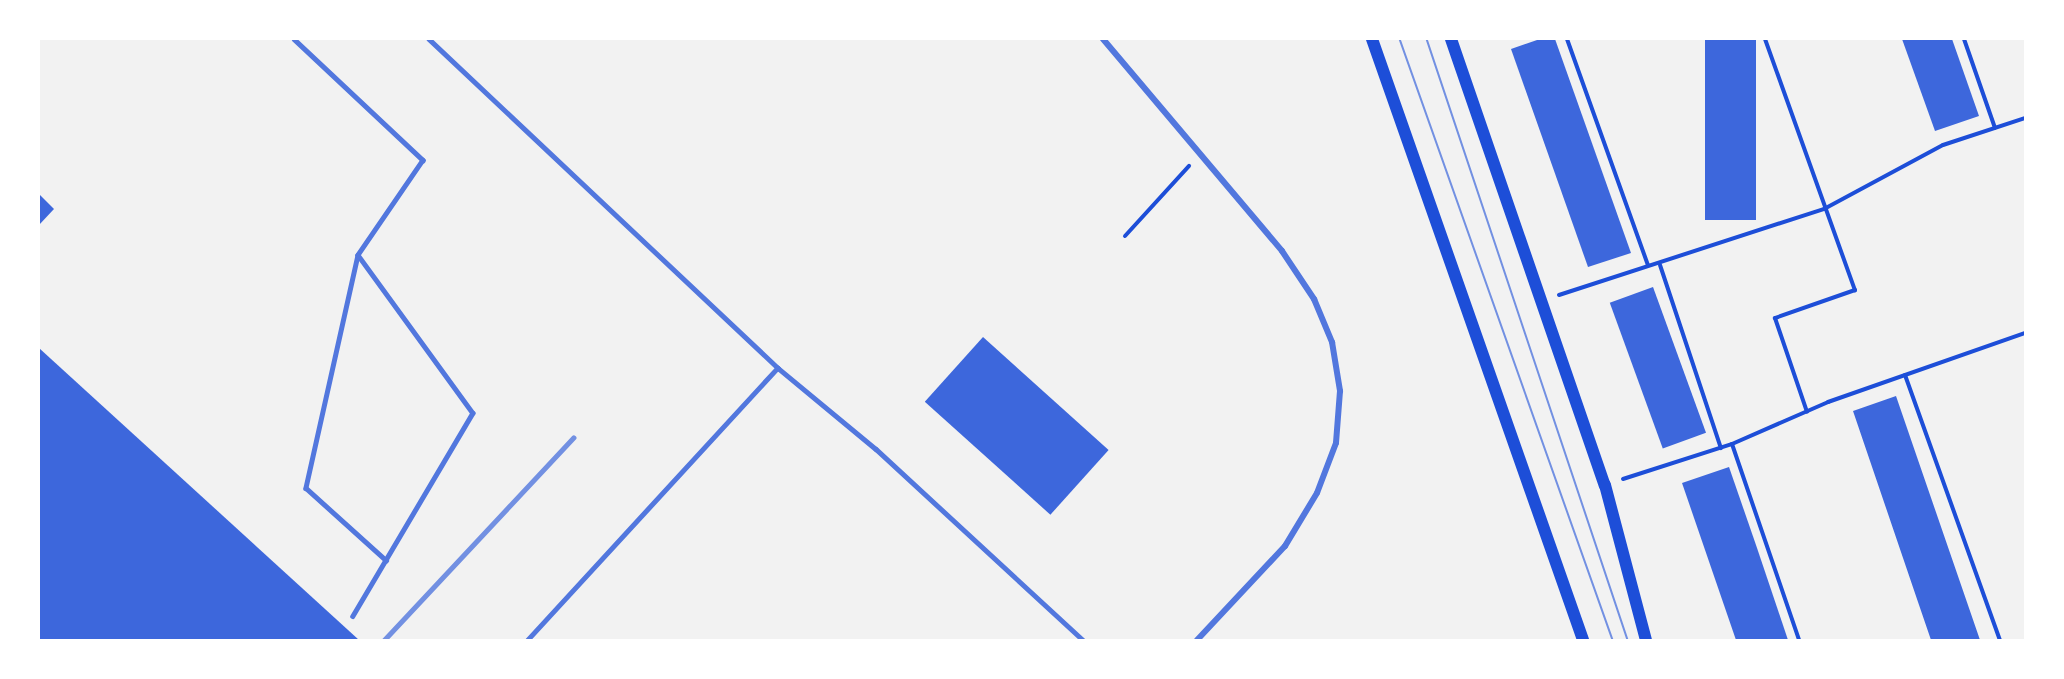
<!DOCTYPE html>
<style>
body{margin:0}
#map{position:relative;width:2064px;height:679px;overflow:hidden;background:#f2f2f2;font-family:Overpass,sans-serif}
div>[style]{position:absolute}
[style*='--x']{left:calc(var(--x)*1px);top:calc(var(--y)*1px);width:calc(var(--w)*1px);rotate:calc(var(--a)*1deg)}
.building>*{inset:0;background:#3d67dc;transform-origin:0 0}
.path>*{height:4px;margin:-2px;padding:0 2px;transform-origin:2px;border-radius:2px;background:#1d4ed8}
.service>*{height:4.5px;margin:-2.25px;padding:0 2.25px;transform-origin:2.25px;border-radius:2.25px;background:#5277de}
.minor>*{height:6px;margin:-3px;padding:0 3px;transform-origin:3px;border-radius:3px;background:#5277de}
.secondary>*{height:12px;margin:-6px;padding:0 6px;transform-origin:6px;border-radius:6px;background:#1d4ed8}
.tram>*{height:1.5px;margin:-0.75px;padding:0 0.75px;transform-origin:0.75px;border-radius:0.75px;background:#7290e2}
.rail>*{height:4.5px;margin:-2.25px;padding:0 2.25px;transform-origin:2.25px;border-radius:2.25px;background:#7290e2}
span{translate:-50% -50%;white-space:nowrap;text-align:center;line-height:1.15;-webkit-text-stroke:4.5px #fff;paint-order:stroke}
.frame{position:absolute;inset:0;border:40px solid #fff;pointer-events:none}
</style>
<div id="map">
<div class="building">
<i style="clip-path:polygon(1540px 39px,1555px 39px,1631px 253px,1588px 267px,1511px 49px)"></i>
<i style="left:1705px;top:39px;width:51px;height:181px"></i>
<i style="clip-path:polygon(1902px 39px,1952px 39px,1979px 116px,1935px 131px)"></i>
<i style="clip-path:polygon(39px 194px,54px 209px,39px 225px)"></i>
<i style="left:1653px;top:287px;width:155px;height:46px;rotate:70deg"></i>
<i style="left:983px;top:337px;width:169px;height:87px;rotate:42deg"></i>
<i style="clip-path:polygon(39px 348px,359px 640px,39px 640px)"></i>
<i style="clip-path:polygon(1896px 396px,1918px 460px,1980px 640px,1931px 640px,1918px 602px,1853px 411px)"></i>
<i style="clip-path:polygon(1729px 467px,1756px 545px,1788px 640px,1736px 640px,1682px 483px)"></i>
</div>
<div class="path">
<i style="--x:1567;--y:39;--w:240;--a:70.3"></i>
<i style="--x:1765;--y:39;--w:267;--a:70.3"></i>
<i style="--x:1855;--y:290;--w:85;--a:160.7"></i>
<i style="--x:1775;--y:318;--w:99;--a:71.2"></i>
<i style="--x:1964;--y:39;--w:94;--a:70.8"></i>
<i style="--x:1125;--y:236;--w:95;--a:-47.6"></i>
<i style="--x:1660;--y:265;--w:193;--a:71.6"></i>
<i style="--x:1559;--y:295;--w:279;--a:-18"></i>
<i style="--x:1824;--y:209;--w:135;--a:-28.3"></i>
<i style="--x:1943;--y:145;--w:86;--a:-18.2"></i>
<i style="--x:1905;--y:375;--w:282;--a:70.3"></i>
<i style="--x:1732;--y:444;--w:207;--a:71.1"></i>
<i style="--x:1623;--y:479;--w:114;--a:-17.8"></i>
<i style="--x:1732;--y:444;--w:105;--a:-23.6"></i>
<i style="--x:1828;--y:402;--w:209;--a:-19.3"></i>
</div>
<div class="service">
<i style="--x:294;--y:39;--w:177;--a:43.2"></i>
<i style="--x:423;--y:160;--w:115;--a:124.4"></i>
<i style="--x:358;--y:255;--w:195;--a:54"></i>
<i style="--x:473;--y:413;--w:236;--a:120.6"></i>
<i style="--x:429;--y:39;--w:480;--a:43.3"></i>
<i style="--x:778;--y:368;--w:369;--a:132.6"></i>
<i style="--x:358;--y:255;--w:239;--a:102.6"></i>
<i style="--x:306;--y:488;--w:108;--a:42"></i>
<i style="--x:778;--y:368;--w:127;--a:39.6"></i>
<i style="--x:876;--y:449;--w:282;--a:42.7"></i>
</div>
<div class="minor">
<i style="--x:1103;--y:39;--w:277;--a:49.8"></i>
<i style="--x:1282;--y:251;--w:58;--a:56.3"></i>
<i style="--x:1314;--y:299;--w:47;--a:67.3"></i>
<i style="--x:1332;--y:342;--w:50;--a:80.7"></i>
<i style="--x:1340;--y:391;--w:52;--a:94.4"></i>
<i style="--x:1336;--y:443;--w:53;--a:110.8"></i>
<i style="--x:1317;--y:493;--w:62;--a:121.1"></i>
<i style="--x:1285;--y:546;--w:129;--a:133.1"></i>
</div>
<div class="secondary">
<i style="--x:1372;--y:39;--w:637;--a:70.65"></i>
<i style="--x:1451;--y:39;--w:472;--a:71"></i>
<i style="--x:1605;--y:485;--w:160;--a:75.2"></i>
</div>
<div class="tram">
<i style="--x:1400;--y:39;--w:638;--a:70.49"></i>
<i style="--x:1427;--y:39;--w:634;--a:71.51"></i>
</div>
<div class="rail">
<i style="--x:384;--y:640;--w:277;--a:-46.9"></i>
</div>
<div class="frame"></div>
</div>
